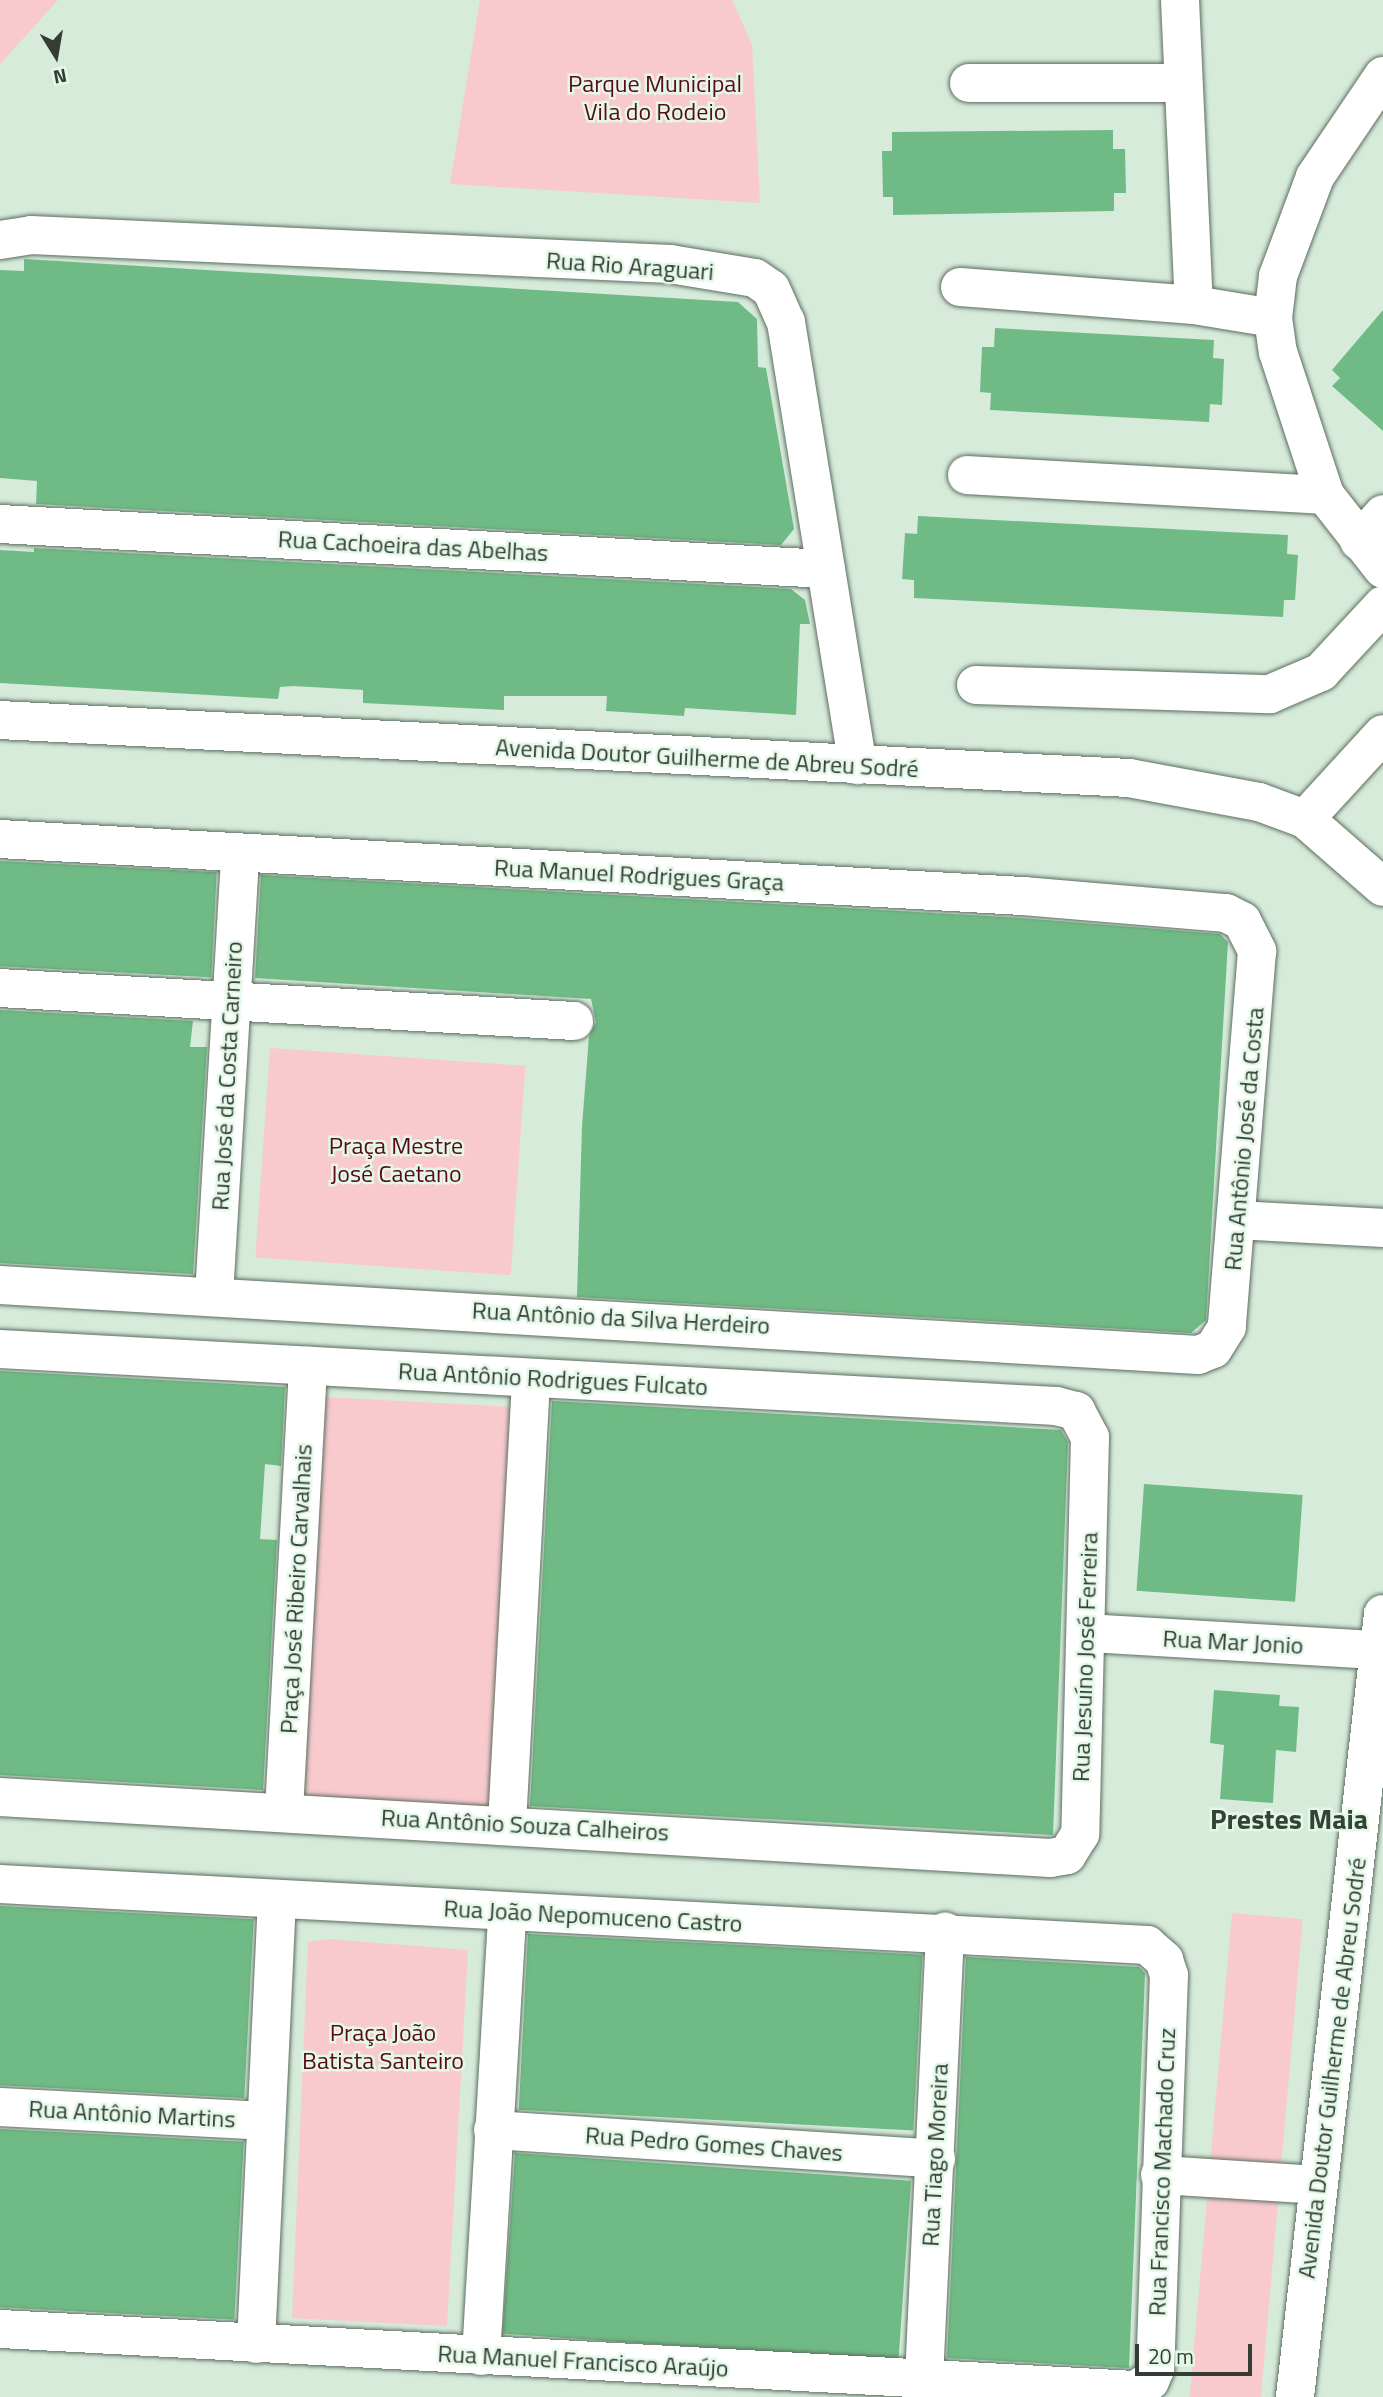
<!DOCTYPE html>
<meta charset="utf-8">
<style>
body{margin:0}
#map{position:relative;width:1383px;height:2397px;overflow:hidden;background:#d7ebdb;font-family:"Titillium Web",sans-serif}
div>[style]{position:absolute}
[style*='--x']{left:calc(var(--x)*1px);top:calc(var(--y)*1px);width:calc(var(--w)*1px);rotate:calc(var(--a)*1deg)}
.green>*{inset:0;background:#f8cacd;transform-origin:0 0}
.building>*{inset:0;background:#70bb85;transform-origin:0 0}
.roads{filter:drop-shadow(0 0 2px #5c6e60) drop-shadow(0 0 2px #5c6e60)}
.minor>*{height:38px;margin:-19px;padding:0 19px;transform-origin:19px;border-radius:19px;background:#fff}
span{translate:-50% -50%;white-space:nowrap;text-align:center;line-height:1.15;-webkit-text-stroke:5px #e4f8e8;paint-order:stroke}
.park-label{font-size:24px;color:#5a081d}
.street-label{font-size:24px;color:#343c36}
.quarter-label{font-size:28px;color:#334437;font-weight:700}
.north{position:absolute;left:21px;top:21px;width:70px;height:70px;-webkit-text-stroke:5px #e4f8e8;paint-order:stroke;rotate:169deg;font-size:19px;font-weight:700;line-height:28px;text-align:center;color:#343c36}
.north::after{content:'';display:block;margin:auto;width:24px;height:32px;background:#343c36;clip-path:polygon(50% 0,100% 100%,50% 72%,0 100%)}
.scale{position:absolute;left:1135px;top:2344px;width:117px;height:32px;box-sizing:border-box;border:4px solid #343c36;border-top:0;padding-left:9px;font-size:21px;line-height:24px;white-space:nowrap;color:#343c36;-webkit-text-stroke:5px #e4f8e8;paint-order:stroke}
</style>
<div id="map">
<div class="green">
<i style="clip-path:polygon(0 0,58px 0,0 64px)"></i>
<i style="clip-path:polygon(480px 0,732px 0,752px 44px,760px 203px,450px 184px)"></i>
<i style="left:270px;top:1048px;width:256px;height:210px;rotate:4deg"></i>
<i style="left:322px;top:1397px;width:189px;height:401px;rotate:3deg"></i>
<i style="left:1232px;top:1913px;width:71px;height:486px;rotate:5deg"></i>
<i style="clip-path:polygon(328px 1939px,468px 1950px,447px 2326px,292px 2318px,308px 1942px)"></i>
</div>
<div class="building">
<i style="clip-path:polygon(1113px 130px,1113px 149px,1125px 149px,1126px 193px,1114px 193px,1114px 211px,893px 215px,893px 197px,883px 197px,882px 151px,892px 151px,892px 132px)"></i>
<i style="clip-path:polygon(24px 259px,738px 302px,757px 319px,758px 367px,766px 368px,794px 529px,781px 545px,36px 504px,37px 481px,0 478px,0 270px,24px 271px)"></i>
<i style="clip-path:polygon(1383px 310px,1383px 431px,1332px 386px,1340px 378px,1332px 370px)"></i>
<i style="clip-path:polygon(995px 328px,1214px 340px,1213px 358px,1224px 359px,1222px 405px,1210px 404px,1209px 422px,990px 410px,991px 393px,980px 392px,982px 347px,994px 347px)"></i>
<i style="clip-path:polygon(918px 516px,1288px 535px,1287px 554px,1298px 555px,1295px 600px,1284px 600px,1283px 617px,914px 598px,914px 580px,902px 579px,905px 533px,917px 534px)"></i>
<i style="clip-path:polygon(34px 548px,791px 589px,805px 600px,810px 624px,800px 624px,796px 715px,685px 708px,684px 716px,606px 711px,607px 696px,504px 696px,504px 710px,363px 703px,363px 690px,293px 686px,280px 687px,278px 699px,0 683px,0 550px,34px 552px)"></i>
<i style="left:0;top:861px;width:217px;height:105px;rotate:3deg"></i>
<i style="clip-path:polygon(261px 875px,1021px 918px,1220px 934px,1228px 942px,1206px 1320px,1191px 1333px,577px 1297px,582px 1126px,589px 1036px,596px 1022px,591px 999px,255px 978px)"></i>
<i style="clip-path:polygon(0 1010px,193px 1021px,190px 1047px,207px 1047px,193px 1274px,0 1263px)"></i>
<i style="clip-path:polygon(0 1371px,285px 1387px,281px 1466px,265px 1464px,260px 1539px,277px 1540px,263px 1790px,0 1775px)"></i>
<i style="clip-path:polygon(552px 1401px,1061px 1430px,1068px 1442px,1053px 1835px,530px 1806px)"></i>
<i style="left:1144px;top:1484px;width:159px;height:107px;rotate:4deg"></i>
<i style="clip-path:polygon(1214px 1690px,1280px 1695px,1279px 1706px,1299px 1707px,1296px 1752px,1276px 1750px,1273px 1803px,1220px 1799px,1224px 1745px,1210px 1743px)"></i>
<i style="left:0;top:1906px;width:254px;height:179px;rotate:3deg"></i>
<i style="left:528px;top:1934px;width:395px;height:176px;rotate:3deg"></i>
<i style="clip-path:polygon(966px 1957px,1139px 1967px,1145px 1973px,1129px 2368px,947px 2358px)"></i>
<i style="left:0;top:2129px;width:244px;height:178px;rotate:3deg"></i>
<i style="left:515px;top:2153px;width:397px;height:181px;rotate:4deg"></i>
</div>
<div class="roads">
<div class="minor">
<i style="--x:1180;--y:0;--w:305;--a:87.4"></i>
<i style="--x:1194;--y:305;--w:80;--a:9.3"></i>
<i style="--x:1383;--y:76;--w:122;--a:124"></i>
<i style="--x:1315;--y:177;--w:106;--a:110.5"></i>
<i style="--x:1278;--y:276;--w:42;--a:96.8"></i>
<i style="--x:1273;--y:318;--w:34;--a:82"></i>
<i style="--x:1278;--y:352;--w:151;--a:71.8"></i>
<i style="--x:1325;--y:495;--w:94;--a:51.9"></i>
<i style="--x:969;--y:83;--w:214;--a:0"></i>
<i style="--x:0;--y:240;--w:31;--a:-9"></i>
<i style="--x:31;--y:235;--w:640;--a:2.6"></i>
<i style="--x:670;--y:264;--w:86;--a:9.4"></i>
<i style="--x:755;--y:278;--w:19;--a:35"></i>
<i style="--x:771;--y:289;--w:36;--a:66"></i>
<i style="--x:786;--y:322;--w:449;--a:80.8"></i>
<i style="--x:960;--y:287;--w:235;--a:4.4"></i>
<i style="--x:967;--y:475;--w:359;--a:3.2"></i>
<i style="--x:0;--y:524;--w:827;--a:3.12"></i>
<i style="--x:1359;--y:541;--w:36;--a:-48"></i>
<i style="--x:976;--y:685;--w:294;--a:1.8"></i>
<i style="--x:1270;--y:694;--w:56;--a:-23.3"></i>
<i style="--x:1321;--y:672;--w:91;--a:-47.2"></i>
<i style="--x:0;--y:720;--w:1130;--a:2.94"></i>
<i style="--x:1129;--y:778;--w:132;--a:10.5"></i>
<i style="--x:1259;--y:802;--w:49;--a:20.3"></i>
<i style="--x:1305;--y:819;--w:103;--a:41.1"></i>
<i style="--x:1305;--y:819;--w:115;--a:-47.5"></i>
<i style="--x:0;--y:839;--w:1025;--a:3.19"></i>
<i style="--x:1023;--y:896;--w:204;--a:4.8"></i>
<i style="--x:1226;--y:913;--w:18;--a:27"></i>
<i style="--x:1242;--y:921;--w:34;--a:63"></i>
<i style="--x:1257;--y:951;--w:377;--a:94.6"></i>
<i style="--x:1227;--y:1327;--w:26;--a:122"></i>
<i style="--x:1213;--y:1349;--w:16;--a:158"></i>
<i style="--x:1198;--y:1355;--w:1200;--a:-176.66"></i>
<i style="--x:0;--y:988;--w:575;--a:3.29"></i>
<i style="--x:1237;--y:1220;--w:146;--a:3.1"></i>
<i style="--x:214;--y:1296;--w:442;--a:-86.6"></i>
<i style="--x:0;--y:1349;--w:1058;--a:3.09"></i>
<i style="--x:1056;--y:1406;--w:21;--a:14"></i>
<i style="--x:1076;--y:1411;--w:30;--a:62"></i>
<i style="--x:1090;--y:1437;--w:397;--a:91.4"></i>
<i style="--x:1080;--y:1834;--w:25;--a:122"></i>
<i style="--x:1067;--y:1855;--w:17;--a:170"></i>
<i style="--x:1050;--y:1858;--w:1052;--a:-176.68"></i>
<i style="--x:1088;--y:1633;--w:290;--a:3.4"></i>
<i style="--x:284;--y:1811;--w:446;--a:-86.9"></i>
<i style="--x:507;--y:1824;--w:445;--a:-86.9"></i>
<i style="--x:0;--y:1884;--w:1149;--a:3.04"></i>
<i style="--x:1147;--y:1945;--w:23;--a:41"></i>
<i style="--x:1164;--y:1960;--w:16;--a:72"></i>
<i style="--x:1169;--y:1975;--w:394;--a:92"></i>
<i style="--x:1155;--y:2369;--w:13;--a:113"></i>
<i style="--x:1150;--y:2381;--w:17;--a:149"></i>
<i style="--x:1135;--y:2390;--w:1137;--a:-176.92"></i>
<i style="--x:0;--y:2107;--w:265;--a:3"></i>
<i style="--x:493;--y:2130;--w:444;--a:3.7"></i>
<i style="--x:1160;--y:2175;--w:158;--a:3.6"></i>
<i style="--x:256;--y:2344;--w:445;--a:-87.3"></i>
<i style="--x:481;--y:2356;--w:444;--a:-86.6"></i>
<i style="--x:924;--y:2379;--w:448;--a:-87.3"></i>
<i style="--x:1295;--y:2397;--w:788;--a:-83.59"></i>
</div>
</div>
<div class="park-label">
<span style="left:655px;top:98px">Parque Municipal<br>Vila do Rodeio</span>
<span style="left:396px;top:1160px">Praça Mestre<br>José Caetano</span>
<span style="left:383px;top:2047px">Praça João<br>Batista Santeiro</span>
</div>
<div class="street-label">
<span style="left:630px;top:266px;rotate:4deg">Rua Rio Araguari</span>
<span style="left:413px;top:546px;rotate:3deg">Rua Cachoeira das Abelhas</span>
<span style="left:707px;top:758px;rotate:3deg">Avenida Doutor Guilherme de Abreu Sodré</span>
<span style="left:639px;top:875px;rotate:3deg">Rua Manuel Rodrigues Graça</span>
<span style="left:227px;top:1076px;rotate:-87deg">Rua José da Costa Carneiro</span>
<span style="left:1244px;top:1139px;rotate:-85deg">Rua Antônio José da Costa</span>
<span style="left:621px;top:1318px;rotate:3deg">Rua Antônio da Silva Herdeiro</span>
<span style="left:553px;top:1379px;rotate:3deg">Rua Antônio Rodrigues Fulcato</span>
<span style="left:296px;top:1589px;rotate:-87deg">Praça José Ribeiro Carvalhais</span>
<span style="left:1233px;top:1642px;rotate:3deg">Rua Mar Jonio</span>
<span style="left:1085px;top:1657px;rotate:-88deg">Rua Jesuíno José Ferreira</span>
<span style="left:525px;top:1825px;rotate:3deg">Rua Antônio Souza Calheiros</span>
<span style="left:593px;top:1916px;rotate:3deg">Rua João Nepomuceno Castro</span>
<span style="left:1332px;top:2068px;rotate:-83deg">Avenida Doutor Guilherme de Abreu Sodré</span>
<span style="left:132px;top:2114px;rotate:3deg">Rua Antônio Martins</span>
<span style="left:714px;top:2144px;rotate:4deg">Rua Pedro Gomes Chaves</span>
<span style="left:935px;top:2155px;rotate:-87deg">Rua Tiago Moreira</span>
<span style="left:1162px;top:2172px;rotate:-88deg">Rua Francisco Machado Cruz</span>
<span style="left:583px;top:2361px;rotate:3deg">Rua Manuel Francisco Araújo</span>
</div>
<div class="quarter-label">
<span style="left:1289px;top:1819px">Prestes Maia</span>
</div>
<div class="north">N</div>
<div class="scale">20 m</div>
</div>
